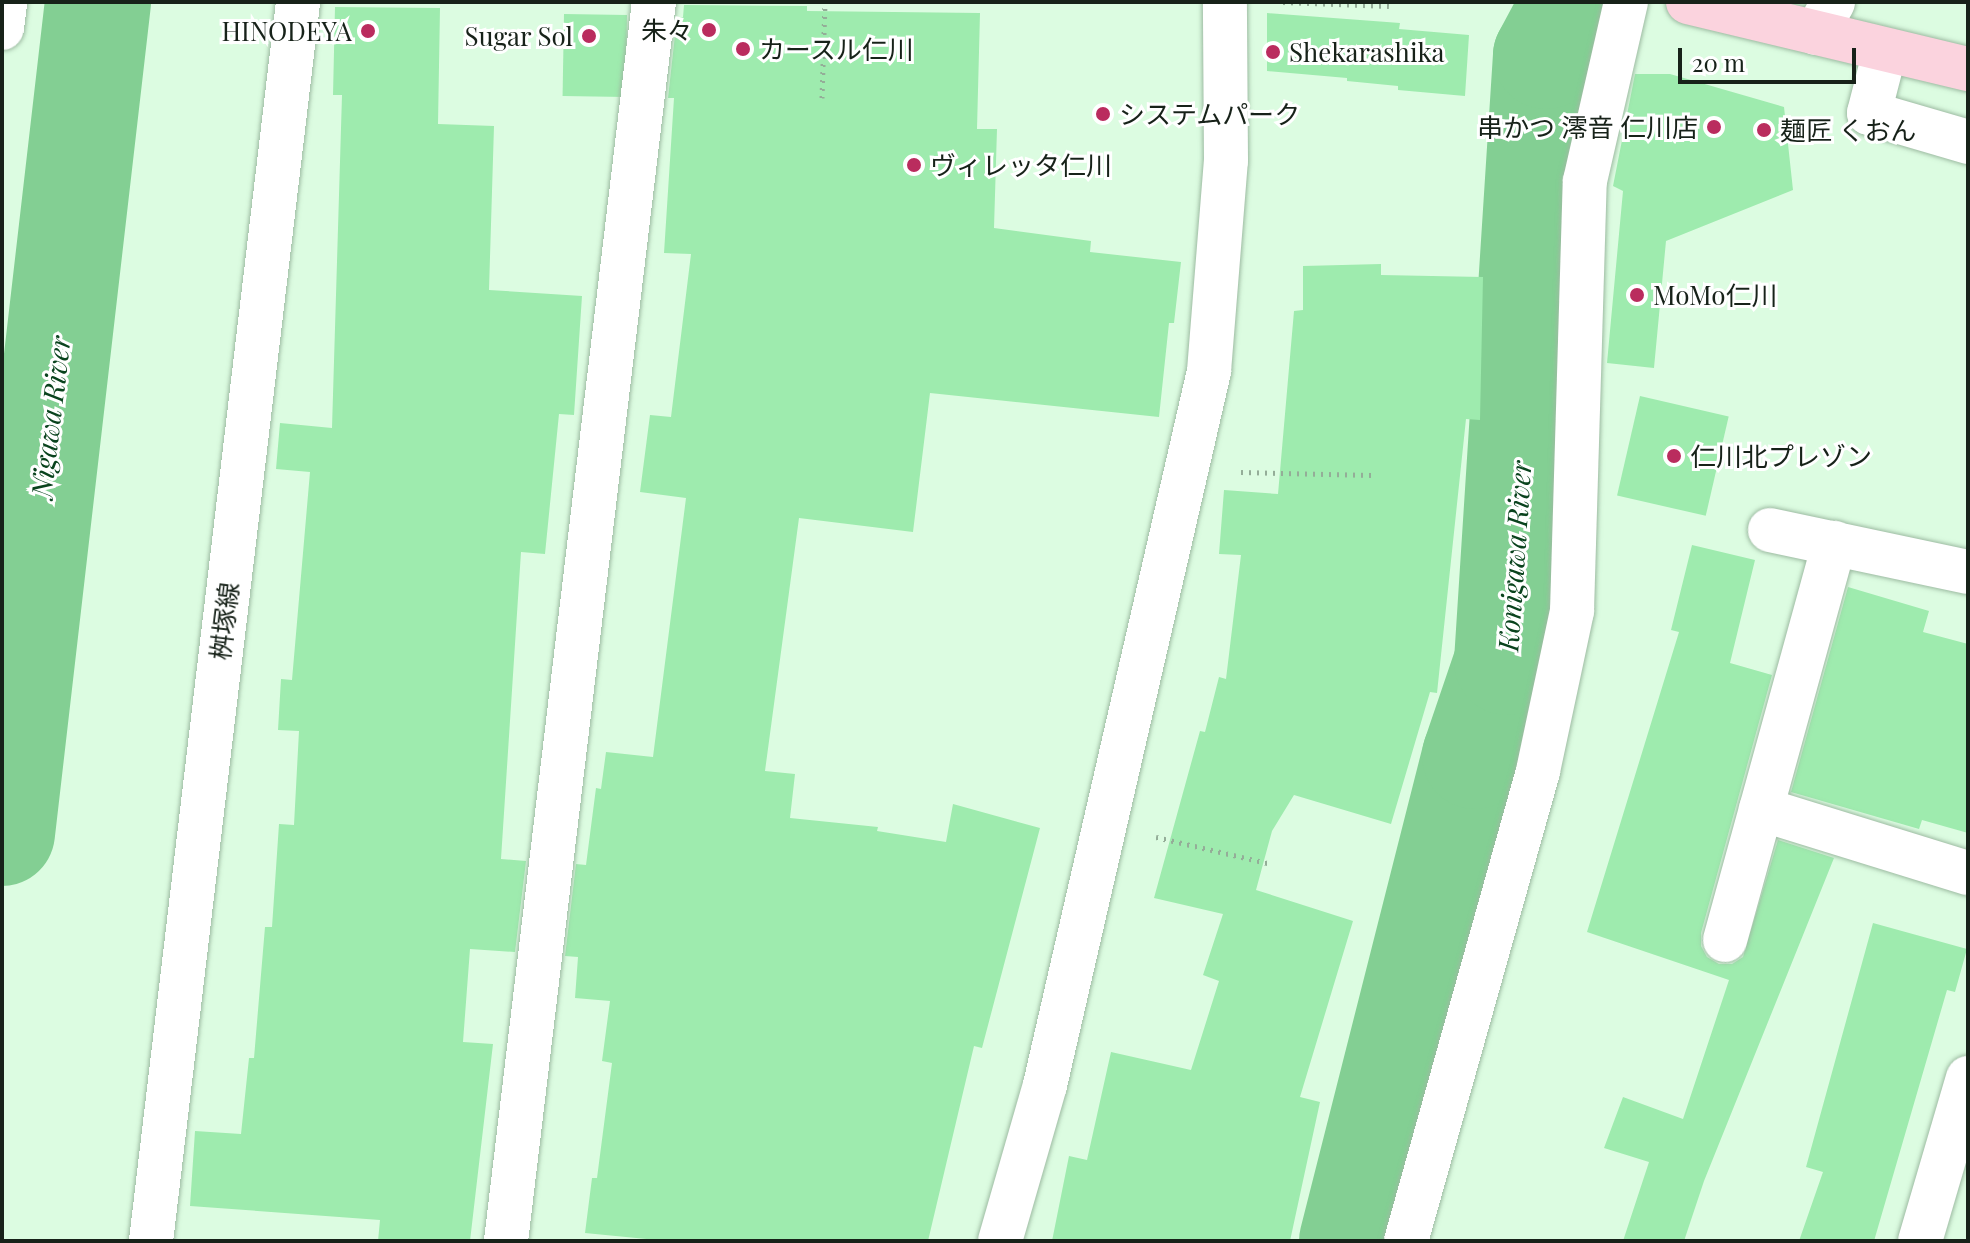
<!DOCTYPE html>
<meta charset="utf-8">
<style>
body{margin:0}
#map{position:relative;width:1970px;height:1243px;overflow:hidden;background:#dcfce1;font-family:"Playfair Display","Noto Sans JP",serif}
div>[style]{position:absolute}
[style*='--x']{left:calc(var(--x)*1px);top:calc(var(--y)*1px);width:calc(var(--w)*1px);rotate:calc(var(--a)*1deg)}
.river>*{height:106px;margin:-53px;padding:0 53px;transform-origin:53px;border-radius:53px;background:#83cf93}
.building>*{inset:0;background:#9eebae;transform-origin:0 0}
.path>*{height:5px;margin-top:-2.5px;transform-origin:0;background:repeating-linear-gradient(90deg,#94ad98 0 2px,transparent 0 8px)}
.roads{filter:drop-shadow(0 0 2px #9dbba2) drop-shadow(0 0 2px #9dbba2)}
.street>*{height:44px;margin:-22px;padding:0 22px;transform-origin:22px;border-radius:22px;background:#fff}
.secondary>*{height:44px;margin:-22px;padding:0 22px;transform-origin:22px;border-radius:22px;background:#fbd3de}
.dots>*{width:22px;height:22px;translate:-50% -50%;box-sizing:border-box;border:4px solid #fff;border-radius:50%}
span{translate:-50% -50%;white-space:nowrap;text-align:center;line-height:1.15;-webkit-text-stroke:6px #fff;paint-order:stroke}
.poi-label{font-size:26px;color:#172219}
.right{translate:-100% -50%;text-align:right}
.left{translate:0 -50%;text-align:left}
.street-label{font-size:26px;color:#172219}
.water-label{font-size:28px;color:#09431d;font-style:italic}
.frame{position:absolute;inset:0;border:4px solid #172219;pointer-events:none}
.scale{position:absolute;left:1678px;top:48px;width:178px;height:36px;box-sizing:border-box;border:4px solid #172219;border-top:0;padding-left:10px;font-size:24px;line-height:28px;white-space:nowrap;color:#172219;-webkit-text-stroke:6px #fff;paint-order:stroke}
</style>
<div id="map">
<div class="river">
<i style="--x:2;--y:833;--w:837;--a:-83.41"></i>
<i style="--x:1352;--y:1241;--w:500;--a:-75.77"></i>
<i style="--x:1475;--y:756;--w:99;--a:-71.2"></i>
<i style="--x:1507;--y:662;--w:607;--a:-86.32"></i>
<i style="--x:1546;--y:56;--w:61;--a:-61.8"></i>
</div>
<div class="building">
<i style="clip-path:polygon(684px 5px,807px 6px,807px 11px,980px 13px,977px 129px,997px 129px,994px 228px,1091px 241px,1090px 252px,1181px 262px,1174px 323px,1169px 323px,1159px 417px,930px 393px,913px 532px,799px 518px,765px 771px,795px 774px,790px 818px,878px 827px,877px 831px,946px 842px,953px 804px,1040px 828px,982px 1048px,974px 1046px,928px 1241px,667px 1241px,585px 1233px,592px 1178px,597px 1178px,612px 1063px,602px 1061px,610px 1001px,575px 998px,578px 957px,565px 956px,576px 864px,586px 865px,596px 788px,601px 789px,606px 752px,653px 757px,686px 498px,640px 492px,650px 415px,671px 417px,691px 254px,664px 253px,674px 98px,668px 98px,677px 17px,683px 17px)"></i>
<i style="clip-path:polygon(335px 7px,440px 8px,438px 124px,494px 126px,489px 290px,582px 296px,574px 415px,559px 414px,545px 554px,521px 552px,501px 859px,526px 861px,515px 952px,470px 949px,463px 1042px,493px 1044px,470px 1241px,378px 1241px,380px 1220px,190px 1206px,195px 1131px,241px 1134px,249px 1058px,254px 1058px,265px 927px,272px 927px,279px 824px,294px 825px,299px 731px,278px 730px,281px 679px,292px 680px,310px 472px,276px 469px,280px 423px,332px 428px,342px 95px,333px 95px)"></i>
<i style="clip-path:polygon(1267px 13px,1400px 23px,1399px 29px,1469px 35px,1465px 96px,1398px 90px,1398px 86px,1347px 81px,1347px 78px,1267px 71px)"></i>
<i style="left:564px;top:14px;width:63px;height:82px;rotate:1deg"></i>
<i style="clip-path:polygon(1635px 74px,1670px 74px,1784px 107px,1793px 190px,1666px 241px,1654px 368px,1607px 363px,1623px 191px,1613px 186px)"></i>
<i style="clip-path:polygon(1381px 264px,1381px 275px,1483px 277px,1480px 420px,1466px 419px,1437px 693px,1430px 692px,1391px 824px,1294px 795px,1272px 831px,1256px 890px,1353px 921px,1300px 1097px,1320px 1102px,1290px 1241px,1052px 1241px,1069px 1156px,1087px 1160px,1111px 1052px,1191px 1070px,1219px 981px,1203px 975px,1223px 914px,1154px 898px,1200px 731px,1205px 732px,1219px 677px,1226px 679px,1241px 555px,1219px 554px,1224px 490px,1278px 494px,1294px 311px,1303px 310px,1303px 266px)"></i>
<i style="left:1640px;top:396px;width:91px;height:102px;rotate:13deg"></i>
<i style="clip-path:polygon(1692px 545px,1755px 560px,1730px 663px,1772px 675px,1701px 933px,1701px 946px,1707px 957px,1719px 964px,1732px 964px,1743px 957px,1778px 840px,1834px 858px,1704px 1181px,1684px 1241px,1623px 1241px,1649px 1162px,1604px 1148px,1623px 1097px,1683px 1119px,1729px 980px,1587px 932px,1679px 632px,1671px 630px)"></i>
<i style="clip-path:polygon(1848px 587px,1929px 611px,1923px 632px,1968px 644px,1968px 833px,1922px 820px,1919px 829px,1791px 792px)"></i>
<i style="clip-path:polygon(1873px 923px,1967px 949px,1955px 992px,1947px 990px,1874px 1241px,1799px 1241px,1823px 1172px,1806px 1167px)"></i>
</div>
<div class="path">
<i style="--x:1283;--y:2;--w:106;--a:2.2"></i>
<i style="--x:822;--y:98;--w:96;--a:-88.2"></i>
<i style="--x:1241;--y:472;--w:131;--a:1.3"></i>
<i style="--x:1156;--y:837;--w:119;--a:13.1"></i>
</div>
<div class="roads">
<div class="street">
<i style="--x:2;--y:28;--w:26;--a:-83"></i>
<i style="--x:1816;--y:33;--w:35;--a:-61"></i>
<i style="--x:1885;--y:51;--w:64;--a:104.5"></i>
<i style="--x:1869;--y:113;--w:103;--a:16.3"></i>
<i style="--x:1770;--y:530;--w:202;--a:12"></i>
<i style="--x:1761;--y:809;--w:217;--a:17.2"></i>
<i style="--x:1725;--y:940;--w:412;--a:-74.6"></i>
<i style="--x:151;--y:1241;--w:1248;--a:-83.23"></i>
<i style="--x:506;--y:1241;--w:1248;--a:-83.19"></i>
<i style="--x:1000;--y:1241;--w:162;--a:-73.9"></i>
<i style="--x:1045;--y:1085;--w:733;--a:-77.06"></i>
<i style="--x:1209;--y:371;--w:211;--a:-85.4"></i>
<i style="--x:1226;--y:161;--w:159;--a:-90.4"></i>
<i style="--x:1406;--y:1241;--w:488;--a:-74.3"></i>
<i style="--x:1538;--y:771;--w:164;--a:-78"></i>
<i style="--x:1572;--y:611;--w:430;--a:-88.3"></i>
<i style="--x:1585;--y:181;--w:184;--a:-77.1"></i>
<i style="--x:1920;--y:1241;--w:170;--a:-73.6"></i>
</div>
<div class="secondary">
<i style="--x:1688;--y:2;--w:288;--a:13.5"></i>
</div>
</div>
<div class="dots">
<i style="left:709px;top:30px;background:#ba2c5e"></i>
<i style="left:368px;top:31px;background:#ba2c5e"></i>
<i style="left:589px;top:36px;background:#ba2c5e"></i>
<i style="left:743px;top:49px;background:#ba2c5e"></i>
<i style="left:1273px;top:52px;background:#ba2c5e"></i>
<i style="left:1103px;top:114px;background:#ba2c5e"></i>
<i style="left:1714px;top:127px;background:#ba2c5e"></i>
<i style="left:1764px;top:130px;background:#ba2c5e"></i>
<i style="left:914px;top:165px;background:#ba2c5e"></i>
<i style="left:1637px;top:295px;background:#ba2c5e"></i>
<i style="left:1674px;top:456px;background:#ba2c5e"></i>
</div>
<div class="poi-label">
<span class="right" style="left:693px;top:30px">朱々</span>
<span class="right" style="left:352px;top:31px">HINODEYA</span>
<span class="right" style="left:573px;top:36px">Sugar Sol</span>
<span class="left" style="left:759px;top:49px">カースル仁川</span>
<span class="left" style="left:1289px;top:52px">Shekarashika</span>
<span class="left" style="left:1119px;top:114px">システムパーク</span>
<span class="right" style="left:1698px;top:127px">串かつ 澪音 仁川店</span>
<span class="left" style="left:1780px;top:130px">麺匠 くおん</span>
<span class="left" style="left:930px;top:165px">ヴィレッタ仁川</span>
<span class="left" style="left:1653px;top:295px">MoMo仁川</span>
<span class="left" style="left:1690px;top:456px">仁川北プレゾン</span>
</div>
<div class="street-label">
<span style="left:224px;top:621px;rotate:-83deg">桝塚線</span>
</div>
<div class="water-label">
<span style="left:50px;top:417px;rotate:-83deg">Nigawa River</span>
<span style="left:1514px;top:556px;rotate:-86deg">Konigawa River</span>
</div>
<div class="frame"></div>
<div class="scale">20 m</div>
</div>
